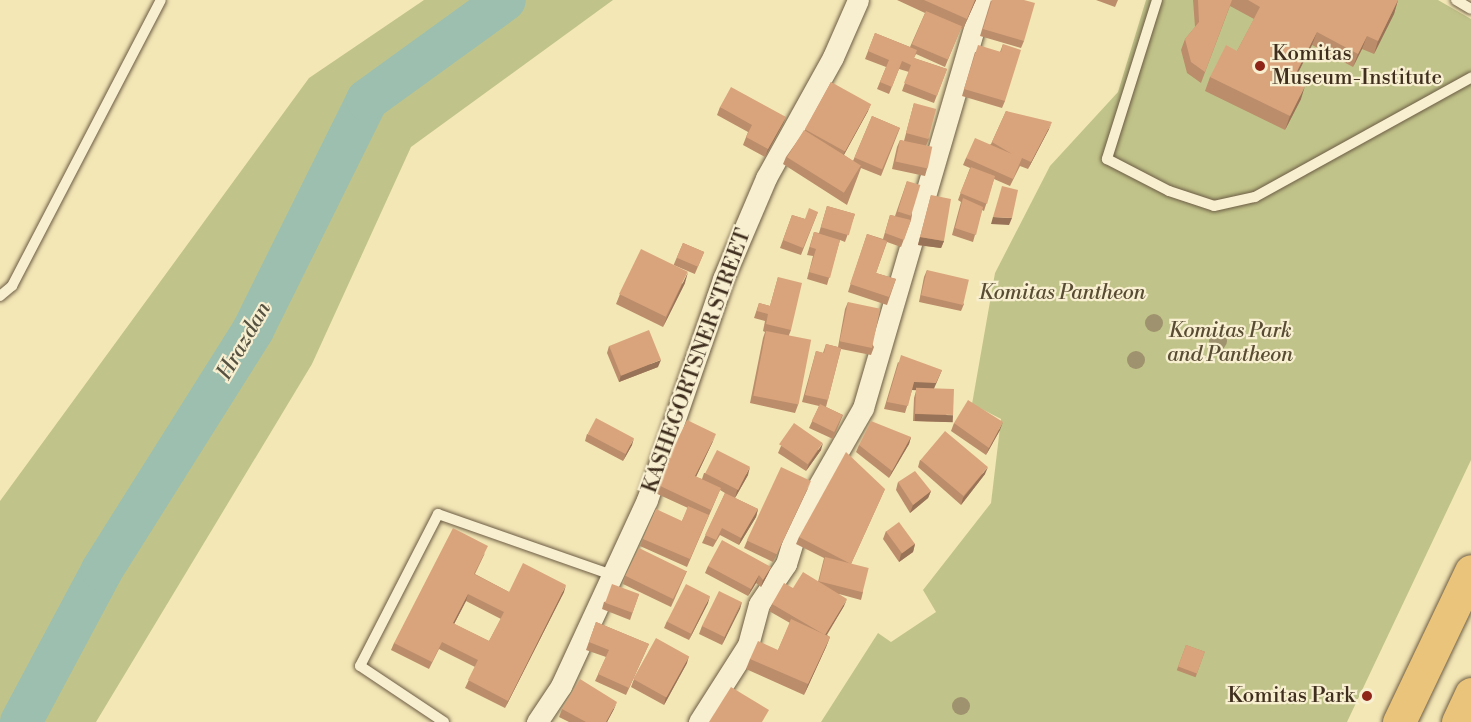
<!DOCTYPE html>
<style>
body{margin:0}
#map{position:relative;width:1471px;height:722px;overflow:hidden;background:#f4e7b6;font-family:"Libre Bodoni",serif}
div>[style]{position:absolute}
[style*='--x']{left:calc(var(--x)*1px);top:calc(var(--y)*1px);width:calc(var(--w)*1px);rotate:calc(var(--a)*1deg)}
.green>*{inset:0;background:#c1c48a}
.river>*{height:42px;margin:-21px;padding:0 21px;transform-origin:21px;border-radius:21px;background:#9cbfaf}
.roads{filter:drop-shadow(0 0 2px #6c5c44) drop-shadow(0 0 2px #6c5c44)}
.lane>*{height:10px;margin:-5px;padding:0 5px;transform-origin:5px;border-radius:5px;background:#f8efd0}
.street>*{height:21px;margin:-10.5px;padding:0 10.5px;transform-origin:10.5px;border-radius:10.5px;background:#f8efd0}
.primary>*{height:33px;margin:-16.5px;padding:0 16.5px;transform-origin:16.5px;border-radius:16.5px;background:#eac47b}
.trees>*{width:18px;height:18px;margin:-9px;border-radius:50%;background:#9f926e}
.wall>*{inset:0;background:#bb8d6b;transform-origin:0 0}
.shaded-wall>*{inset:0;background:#987357;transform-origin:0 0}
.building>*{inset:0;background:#d9a47c;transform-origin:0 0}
.dots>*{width:16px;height:16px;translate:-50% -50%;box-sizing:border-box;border:3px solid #f8efd0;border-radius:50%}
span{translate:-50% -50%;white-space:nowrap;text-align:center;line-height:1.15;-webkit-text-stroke:4.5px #f8efd0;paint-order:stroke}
.poi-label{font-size:21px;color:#3f2e1e}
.left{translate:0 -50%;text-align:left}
.right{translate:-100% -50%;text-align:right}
.park-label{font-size:21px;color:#594c34;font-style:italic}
.street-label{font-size:21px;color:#3f2e1e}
.water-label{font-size:22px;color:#565242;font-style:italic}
</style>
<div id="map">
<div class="green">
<i style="clip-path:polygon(424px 0,613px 0,411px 147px,312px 364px,96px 722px,0 722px,0 501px,309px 78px)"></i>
<i style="clip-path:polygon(1146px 0,1438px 0,1471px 19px,1471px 460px,1347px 722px,821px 722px,878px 633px,891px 642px,936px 612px,923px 590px,991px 503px,1001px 419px,972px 404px,995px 273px,1050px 166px,1118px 92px)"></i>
</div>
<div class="river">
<i style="--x:21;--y:722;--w:172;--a:-61.9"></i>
<i style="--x:102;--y:570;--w:284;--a:-57.8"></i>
<i style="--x:253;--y:330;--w:257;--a:-63.6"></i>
<i style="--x:367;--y:100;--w:170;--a:-35.9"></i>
</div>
<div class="roads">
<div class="lane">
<i style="--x:1157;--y:0;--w:167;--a:107.5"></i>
<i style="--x:1107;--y:159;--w:70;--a:27.3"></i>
<i style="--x:1169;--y:191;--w:47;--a:18.4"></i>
<i style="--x:1214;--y:206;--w:42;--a:-12.4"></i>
<i style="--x:1255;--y:197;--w:247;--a:-28.9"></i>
<i style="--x:1456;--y:0;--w:17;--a:31"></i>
<i style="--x:0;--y:296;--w:16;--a:-40"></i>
<i style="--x:12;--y:286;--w:322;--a:-62.5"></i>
<i style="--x:444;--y:722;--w:101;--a:-146.3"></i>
<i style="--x:360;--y:666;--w:171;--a:-62.8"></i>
<i style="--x:438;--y:514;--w:181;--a:19.3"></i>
</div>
<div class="street">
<i style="--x:537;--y:722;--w:43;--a:-56.3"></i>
<i style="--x:561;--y:686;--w:205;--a:-65.2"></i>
<i style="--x:647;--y:500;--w:234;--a:-71"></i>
<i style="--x:723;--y:279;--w:110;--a:-66.9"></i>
<i style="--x:766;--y:178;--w:138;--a:-61"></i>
<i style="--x:833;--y:57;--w:62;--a:-66.3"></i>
<i style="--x:699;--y:722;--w:91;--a:-57.5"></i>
<i style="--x:748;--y:645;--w:42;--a:-75"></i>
<i style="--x:759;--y:604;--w:48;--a:-56"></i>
<i style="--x:786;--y:564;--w:48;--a:-73.1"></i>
<i style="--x:800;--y:518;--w:127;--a:-60.2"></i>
<i style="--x:863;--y:408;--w:425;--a:-73.7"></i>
</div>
<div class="primary">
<i style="--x:1399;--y:722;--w:167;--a:-64.5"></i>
<i style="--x:1458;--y:722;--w:31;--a:-65"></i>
</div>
</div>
<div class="trees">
<i style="left:1154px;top:323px"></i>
<i style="left:1218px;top:341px"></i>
<i style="left:1136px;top:360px"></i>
<i style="left:961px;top:706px"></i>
</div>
<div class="wall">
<i style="clip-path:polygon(897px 0,976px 0,963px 29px,961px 28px,945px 67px,916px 54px,914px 58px,947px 69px,934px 103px,902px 91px,909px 72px,899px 69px,889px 94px,877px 89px,886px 67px,865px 59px,875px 33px,910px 47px,925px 13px)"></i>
<i style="clip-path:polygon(991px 0,1024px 41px,1021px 48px,980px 36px)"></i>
<i style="clip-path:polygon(1096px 0,1118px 0,1115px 7px)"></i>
<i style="clip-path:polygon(1193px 0,1398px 0,1394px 14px,1374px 54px,1362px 49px,1353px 67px,1312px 45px,1294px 80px,1301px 99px,1285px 130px,1205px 91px,1210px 77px,1237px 51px,1254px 19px,1230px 6px,1201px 83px,1187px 73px,1181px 50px,1185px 39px,1195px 27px)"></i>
<i style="clip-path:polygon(1003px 44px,1005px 101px,1002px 108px,962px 96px,975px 52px,1000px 52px)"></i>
<i style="clip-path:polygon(831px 82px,868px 111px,844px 155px,853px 161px,872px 116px,900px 128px,881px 176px,861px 168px,847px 205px,783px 164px,786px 157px,805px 130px)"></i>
<i style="clip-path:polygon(914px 103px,929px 139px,926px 146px,927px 169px,925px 176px,892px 169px,897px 147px,900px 140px,904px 141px)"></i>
<i style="clip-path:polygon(720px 107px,786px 117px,783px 124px,765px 157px,743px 145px,748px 132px,717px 115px)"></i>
<i style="clip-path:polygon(1006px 111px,1049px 129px,1028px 169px,1020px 166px,1010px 186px,994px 179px,984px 211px,982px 210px,973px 242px,952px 235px,961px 202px,958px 200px,970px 168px,963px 165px,966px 158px,991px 144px)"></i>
<i style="clip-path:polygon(907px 181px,912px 215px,911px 220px,901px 247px,887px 242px,876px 273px,896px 279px,887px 305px,848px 292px,867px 234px,883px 239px,890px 215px,895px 216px)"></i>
<i style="clip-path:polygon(931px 195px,944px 241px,941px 248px,918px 245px)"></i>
<i style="clip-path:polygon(827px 206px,855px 214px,845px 242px,840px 240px,827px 285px,807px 279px,813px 256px,807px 255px,814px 232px,819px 233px)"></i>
<i style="clip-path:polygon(818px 212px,801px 255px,780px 248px,792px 215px,805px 219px)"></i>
<i style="left:683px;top:243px;width:23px;height:24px;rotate:23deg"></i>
<i style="clip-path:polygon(927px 270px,964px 304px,961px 311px,919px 302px,924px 277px)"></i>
<i style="clip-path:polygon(778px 277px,791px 330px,789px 335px,798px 405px,795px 413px,750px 403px,763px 338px,765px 332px,763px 331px,765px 321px,754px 318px,759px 303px,770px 306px)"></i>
<i style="clip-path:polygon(685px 283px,663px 327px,616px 304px,620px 294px)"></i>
<i style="clip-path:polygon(848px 302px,874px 347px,871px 355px,841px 349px,826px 407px,843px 415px,833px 439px,809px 428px,819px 406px,802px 402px,816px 351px,823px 353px,826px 344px,838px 347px,845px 309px)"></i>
<i style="clip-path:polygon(609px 346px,658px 367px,619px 382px,607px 353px)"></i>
<i style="clip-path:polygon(898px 362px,934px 390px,950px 422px,913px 421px,914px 398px,916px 391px,925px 390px,912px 390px,905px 413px,884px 409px)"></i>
<i style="clip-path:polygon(954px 423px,1000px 430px,986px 455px,951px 431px)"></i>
<i style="clip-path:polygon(587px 434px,632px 445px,623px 461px,585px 441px)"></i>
<i style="clip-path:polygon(911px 437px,909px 444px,889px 478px,856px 452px,859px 445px)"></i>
<i style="clip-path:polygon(713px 441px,696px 477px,702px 479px,704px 473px,748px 475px,735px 498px,758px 509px,756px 517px,739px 545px,720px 535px,713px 547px,702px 543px,725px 493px,720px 490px,687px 567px,640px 546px,643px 539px,682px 521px,688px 508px,653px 492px,656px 484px)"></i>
<i style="clip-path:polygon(781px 446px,821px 450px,806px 471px,778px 453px)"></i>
<i style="clip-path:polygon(920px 460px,985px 474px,961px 505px,918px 467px)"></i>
<i style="clip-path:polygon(898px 482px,931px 491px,928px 498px,910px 513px,896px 490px)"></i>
<i style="clip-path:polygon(808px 488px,773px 562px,744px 548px,747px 541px)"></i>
<i style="clip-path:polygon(885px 489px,851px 564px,863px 592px,861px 600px,839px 594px,844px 606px,827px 635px,830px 637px,826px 647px,804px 695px,746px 669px,750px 659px,778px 650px,790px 623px,769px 611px,772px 604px,818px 582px,824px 558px,796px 544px,799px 537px)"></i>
<i style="clip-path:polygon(886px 531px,915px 544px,913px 552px,899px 562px,883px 539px)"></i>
<i style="clip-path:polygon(evenodd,485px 553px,475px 574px,509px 592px,564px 592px,505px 708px,465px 688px,475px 667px,439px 649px,429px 669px,391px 650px,394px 643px,485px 553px,466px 601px,501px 619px,489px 641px,454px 624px,466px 601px)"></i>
<i style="clip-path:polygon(708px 566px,771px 567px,768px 574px,761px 587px,756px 583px,748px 596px,705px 573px)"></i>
<i style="clip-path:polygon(687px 571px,671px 607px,623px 584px,625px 576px)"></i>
<i style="clip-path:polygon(639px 594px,630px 620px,602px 609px,604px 602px)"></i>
<i style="clip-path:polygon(742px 602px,722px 645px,699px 634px,702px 626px)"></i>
<i style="clip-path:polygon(708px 603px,689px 640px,664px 628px,667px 621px)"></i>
<i style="clip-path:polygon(596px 622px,649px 644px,626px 695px,595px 681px,606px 657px,586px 650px)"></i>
<i style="left:1186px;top:645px;width:20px;height:27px;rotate:20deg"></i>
<i style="clip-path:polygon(687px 663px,664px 705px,631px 687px,634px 679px)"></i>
<i style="clip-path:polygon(562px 709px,614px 709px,607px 722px,569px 722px,559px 717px)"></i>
</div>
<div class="shaded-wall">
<i style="clip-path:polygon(975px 0,976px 0,963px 29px,967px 19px)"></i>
<i style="clip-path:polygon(1398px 0,1394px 14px,1374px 54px,1378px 41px)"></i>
<i style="clip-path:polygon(1317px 32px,1312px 45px,1288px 93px,1293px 79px)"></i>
<i style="clip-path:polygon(1367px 36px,1362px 49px,1353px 67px,1358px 54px)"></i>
<i style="clip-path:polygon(1305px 86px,1301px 99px,1285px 130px,1290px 116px)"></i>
<i style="clip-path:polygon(871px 104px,868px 111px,842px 158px,845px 151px)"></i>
<i style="clip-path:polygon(786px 117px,783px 124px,765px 157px,768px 149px)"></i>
<i style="clip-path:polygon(1052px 122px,1049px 129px,1028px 169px,1031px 162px)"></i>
<i style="clip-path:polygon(993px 217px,1012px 218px,1009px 225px,991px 224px)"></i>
<i style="clip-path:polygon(920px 237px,944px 241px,941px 248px,918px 245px)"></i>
<i style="clip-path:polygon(688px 272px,685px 283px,663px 327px,667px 317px)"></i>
<i style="clip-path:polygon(661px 360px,658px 367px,619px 382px,621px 375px)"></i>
<i style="clip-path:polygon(942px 370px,933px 391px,911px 390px,914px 382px)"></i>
<i style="left:915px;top:414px;width:38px;height:7px;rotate:2deg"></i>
<i style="clip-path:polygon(1003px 422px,1000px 430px,986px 455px,989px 448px)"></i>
<i style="clip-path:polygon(716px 434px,713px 441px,693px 483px,695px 476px)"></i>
<i style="clip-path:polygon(911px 437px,909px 444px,889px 478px,892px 471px)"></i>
<i style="clip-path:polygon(634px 438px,632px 445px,623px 461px,626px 454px)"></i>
<i style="clip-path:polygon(823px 443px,821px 450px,806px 471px,809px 464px)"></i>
<i style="clip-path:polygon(750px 467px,748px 475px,735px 498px,737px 491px)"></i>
<i style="clip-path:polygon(988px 467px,985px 474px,961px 505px,963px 498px)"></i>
<i style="clip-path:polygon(811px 481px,808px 488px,773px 562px,776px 555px)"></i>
<i style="clip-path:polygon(931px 491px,928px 498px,910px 513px,913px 505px)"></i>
<i style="clip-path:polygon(758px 509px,756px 517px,739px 545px,741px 538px)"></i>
<i style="clip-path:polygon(915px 544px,913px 552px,899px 562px,901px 554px)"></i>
<i style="clip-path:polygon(771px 567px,768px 574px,761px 587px,763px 580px)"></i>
<i style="clip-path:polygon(759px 575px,756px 583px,748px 596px,751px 589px)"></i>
<i style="clip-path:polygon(566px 585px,564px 592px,505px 708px,508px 701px)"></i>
<i style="clip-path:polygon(468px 594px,466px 601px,451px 630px,453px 623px)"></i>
<i style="clip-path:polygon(710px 596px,708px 603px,689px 640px,692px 633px)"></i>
<i style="clip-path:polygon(847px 599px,844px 606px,822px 642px,825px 635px)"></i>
<i style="clip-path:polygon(742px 602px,740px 609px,722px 645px,725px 637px)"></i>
<i style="clip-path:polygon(830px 637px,826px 647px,804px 695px,808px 684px)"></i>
<i style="clip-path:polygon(689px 656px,687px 663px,664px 705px,666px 697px)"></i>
<i style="clip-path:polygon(617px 702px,614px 709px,607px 722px,606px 722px)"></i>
</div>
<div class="building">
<i style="clip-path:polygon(924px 0,975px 0,967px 19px)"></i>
<i style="clip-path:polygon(992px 0,1024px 0,1035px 3px,1024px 41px,983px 29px)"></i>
<i style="clip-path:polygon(1198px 0,1232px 0,1205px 72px,1191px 62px,1185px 39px,1199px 22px)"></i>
<i style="clip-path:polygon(1248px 0,1398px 0,1378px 41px,1367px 36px,1358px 54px,1317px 32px,1293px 79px,1305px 86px,1290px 116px,1210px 77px,1226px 45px,1237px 51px,1260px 7px)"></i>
<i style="left:926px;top:11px;width:39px;height:36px;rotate:23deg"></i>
<i style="clip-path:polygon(875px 33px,917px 50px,914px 58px,947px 69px,937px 96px,904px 83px,911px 65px,902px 61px,892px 87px,880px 82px,889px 60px,868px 51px)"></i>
<i style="clip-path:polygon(1003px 44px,1021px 50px,1005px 101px,964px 89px,978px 45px,1001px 52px)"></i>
<i style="left:831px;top:82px;width:46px;height:54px;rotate:29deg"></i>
<i style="clip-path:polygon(731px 87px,786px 117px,768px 149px,746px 137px,752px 125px,720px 107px)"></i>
<i style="left:914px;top:103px;width:23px;height:31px;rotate:15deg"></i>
<i style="clip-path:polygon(1006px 111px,1052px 122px,1031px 162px,1022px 158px,1013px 179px,966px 158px,975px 138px,1012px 154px,992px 142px)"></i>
<i style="left:872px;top:116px;width:30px;height:45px;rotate:23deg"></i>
<i style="left:804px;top:130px;width:67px;height:32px;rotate:32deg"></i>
<i style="left:900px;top:140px;width:33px;height:22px;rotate:12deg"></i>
<i style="clip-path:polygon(971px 167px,995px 176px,987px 204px,960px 193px)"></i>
<i style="left:907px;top:181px;width:14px;height:32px;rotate:17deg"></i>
<i style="clip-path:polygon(1002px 186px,1018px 190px,1012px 218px,993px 217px)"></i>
<i style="clip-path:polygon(931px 195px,951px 199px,944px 241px,920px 237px)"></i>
<i style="clip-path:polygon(963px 198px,983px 207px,976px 235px,955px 228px)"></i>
<i style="left:827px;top:206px;width:29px;height:22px;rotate:16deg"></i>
<i style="clip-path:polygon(809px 208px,818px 212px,803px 248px,783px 240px,792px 215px,805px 219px)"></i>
<i style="clip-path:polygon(890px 215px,911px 220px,904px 240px,885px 233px)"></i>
<i style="clip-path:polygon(814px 232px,840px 240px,830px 278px,809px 272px,816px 249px,810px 247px)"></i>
<i style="clip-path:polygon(867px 234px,887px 241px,876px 273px,896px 279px,889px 297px,850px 284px)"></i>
<i style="left:683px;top:243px;width:23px;height:16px;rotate:23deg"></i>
<i style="left:641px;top:249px;width:52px;height:50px;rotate:26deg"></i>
<i style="left:927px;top:270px;width:43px;height:26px;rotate:13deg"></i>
<i style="clip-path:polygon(778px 277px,802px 283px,791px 330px,766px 324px,768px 314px,757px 311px,759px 303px,770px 306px)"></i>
<i style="left:848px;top:302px;width:33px;height:40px;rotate:12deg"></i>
<i style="left:649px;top:330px;width:32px;height:43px;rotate:68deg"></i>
<i style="left:766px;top:331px;width:46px;height:66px;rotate:11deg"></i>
<i style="clip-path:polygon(826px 344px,841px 348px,828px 400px,805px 395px,816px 351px,824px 353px)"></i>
<i style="clip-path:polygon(901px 355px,942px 370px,936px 383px,914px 382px,908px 406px,887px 402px)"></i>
<i style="left:954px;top:389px;width:26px;height:38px;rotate:92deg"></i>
<i style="clip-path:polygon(968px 400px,1003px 422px,989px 448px,954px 423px)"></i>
<i style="left:820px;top:404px;width:25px;height:19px;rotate:26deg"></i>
<i style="left:596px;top:418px;width:43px;height:18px;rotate:28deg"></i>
<i style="clip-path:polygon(687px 420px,716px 434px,695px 476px,721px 488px,711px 510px,656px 484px)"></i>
<i style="clip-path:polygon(871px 421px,911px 437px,892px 471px,859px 445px)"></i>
<i style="left:794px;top:423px;width:35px;height:26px;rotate:35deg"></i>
<i style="left:945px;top:431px;width:56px;height:38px;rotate:40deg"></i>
<i style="left:717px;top:450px;width:37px;height:26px;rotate:27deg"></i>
<i style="clip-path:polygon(846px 452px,885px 489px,851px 564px,799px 537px)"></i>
<i style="left:781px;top:467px;width:33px;height:81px;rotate:25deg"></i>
<i style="clip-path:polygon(915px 471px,931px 491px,913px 505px,898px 482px)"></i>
<i style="clip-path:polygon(725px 493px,758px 509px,741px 538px,722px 528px,716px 540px,705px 535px)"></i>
<i style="clip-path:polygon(688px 506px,709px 515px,690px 559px,643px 539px,656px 509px,682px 521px)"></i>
<i style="left:899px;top:522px;width:27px;height:16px;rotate:54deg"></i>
<i style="clip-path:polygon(evenodd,453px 528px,488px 546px,474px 574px,509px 592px,523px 563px,566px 585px,508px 701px,468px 680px,478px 660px,442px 642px,432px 662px,394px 643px,453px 528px,468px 594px,504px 612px,489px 641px,453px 623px,468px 594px)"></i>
<i style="clip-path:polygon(722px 540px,771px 567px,763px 580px,759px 575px,751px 589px,708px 566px)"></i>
<i style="left:639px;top:548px;width:53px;height:31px;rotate:26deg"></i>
<i style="left:825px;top:557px;width:45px;height:25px;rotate:14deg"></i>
<i style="clip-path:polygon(803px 572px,847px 599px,825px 635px,772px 604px,784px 583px,793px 588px)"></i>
<i style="left:612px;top:584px;width:29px;height:20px;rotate:20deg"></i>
<i style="left:686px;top:584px;width:27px;height:42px;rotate:27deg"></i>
<i style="left:719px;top:591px;width:25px;height:39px;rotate:26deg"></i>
<i style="clip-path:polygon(791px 619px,830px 637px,808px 684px,750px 659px,758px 641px,778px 650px)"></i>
<i style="clip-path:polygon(596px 622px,649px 644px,629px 688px,598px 674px,609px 650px,589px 642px)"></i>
<i style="left:656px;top:638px;width:38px;height:47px;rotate:29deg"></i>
<i style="left:1186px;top:645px;width:20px;height:23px;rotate:20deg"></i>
<i style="clip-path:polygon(580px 679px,617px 702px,606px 722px,586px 722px,562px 709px)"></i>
<i style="clip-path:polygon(731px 687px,769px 710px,762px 722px,709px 722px)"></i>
</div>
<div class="dots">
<i style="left:1260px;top:66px;background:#8f2418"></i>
<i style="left:1367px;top:696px;background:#8f2418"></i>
</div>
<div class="poi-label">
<span class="left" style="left:1272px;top:66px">Komitas<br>Museum-Institute</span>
<span class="right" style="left:1355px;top:696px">Komitas Park</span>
</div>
<div class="park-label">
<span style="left:1062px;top:293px">Komitas Pantheon</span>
<span style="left:1230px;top:343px">Komitas Park<br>and Pantheon</span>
</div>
<div class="street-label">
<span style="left:697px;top:361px;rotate:-70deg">KASHEGORTSNER STREET</span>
</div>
<div class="water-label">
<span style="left:244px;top:341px;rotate:-60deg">Hrazdan</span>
</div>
</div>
